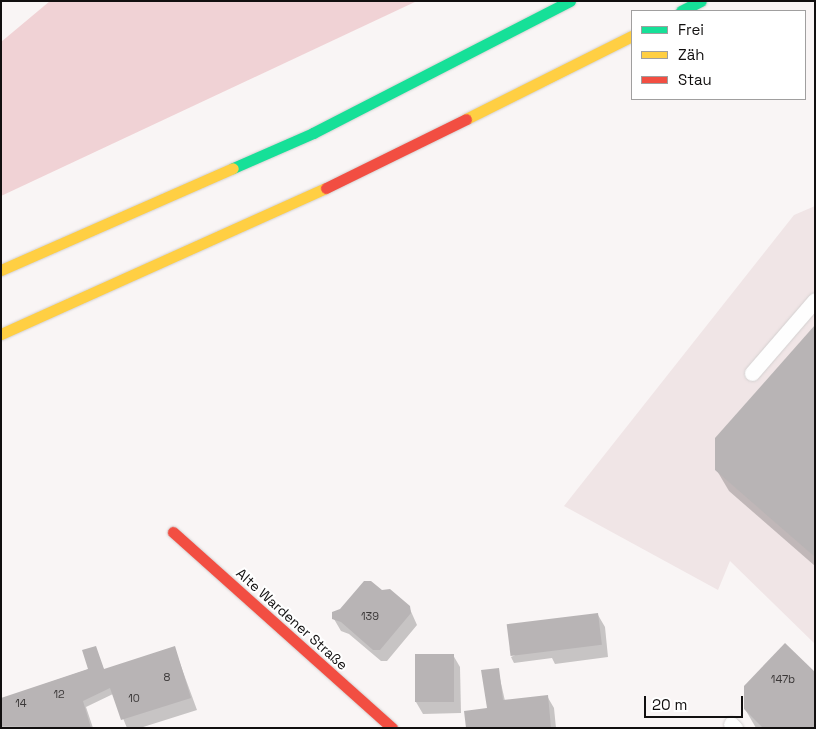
<!DOCTYPE html>
<meta charset="utf-8">
<style>
body{margin:0}
#map{position:relative;width:816px;height:729px;overflow:hidden;background:#f9f5f5;font-family:"Space Grotesk",sans-serif}
div>[style]{position:absolute}
[style*='--x']{left:calc(var(--x)*1px);top:calc(var(--y)*1px);width:calc(var(--w)*1px);rotate:calc(var(--a)*1deg)}
.built>*{inset:0;background:#f0e5e6}
.forest>*{inset:0;background:#f0d2d5}
.shadow>*{inset:0;background:#0003}
.building>*{inset:0;background:#b8b4b5;transform-origin:0 0}
.roads{filter:drop-shadow(0 0 1px #d3d0d0) drop-shadow(0 0 1px #d3d0d0)}
.lane>*{height:15px;margin:-7.5px;padding:0 7.5px;transform-origin:7.5px;border-radius:7.5px;background:#fefefe}
.fast>*{height:11px;margin:-5.5px;padding:0 5.5px;transform-origin:5.5px;border-radius:5.5px;background:#16e098}
.slow>*{height:11px;margin:-5.5px;padding:0 5.5px;transform-origin:5.5px;border-radius:5.5px;background:#ffcf43}
.jam>*{height:11px;margin:-5.5px;padding:0 5.5px;transform-origin:5.5px;border-radius:5.5px;background:#f24e42}
span{translate:-50% -50%;white-space:nowrap;text-align:center;line-height:1.15;-webkit-text-stroke:4px #fff;paint-order:stroke}
.number-label{font-size:11px;color:#3b3838}
.number-label span{-webkit-text-stroke-width:0}
.street-label{font-size:14px;color:#110f0f}
.frame{position:absolute;inset:0;border:2px solid #110f0f;pointer-events:none}
.legend{position:absolute;left:631px;top:10px;width:175px;height:90px;box-sizing:border-box;background:#fff;border:1px solid #a09f9f;margin:0;padding:6px 9px;list-style:none;font-size:15px;color:#110f0f}
.legend li{display:flex;align-items:center;gap:10px;height:25px}
.legend b{width:25px;border:1px solid #a09f9f}
.scale{position:absolute;left:644px;top:696px;width:99px;height:22px;box-sizing:border-box;border:2px solid #110f0f;border-top:0;padding-left:6px;font-size:15px;line-height:18px;white-space:nowrap;color:#110f0f;-webkit-text-stroke:4px #fff;paint-order:stroke}
</style>
<div id="map">
<div class="built">
<i style="clip-path:polygon(815px 206px,815px 644px,730px 561px,718px 590px,564px 506px,794px 215px)"></i>
</div>
<div class="forest">
<i style="clip-path:polygon(50px 1px,417px 1px,1px 196px,1px 42px)"></i>
</div>
<div class="shadow">
<i style="clip-path:polygon(815px 327px,815px 566px,729px 491px,716px 469px)"></i>
<i style="clip-path:polygon(381px 591px,409px 607px,417px 625px,387px 661px,381px 661px,349px 634px,341px 631px,334px 619px)"></i>
<i style="clip-path:polygon(598px 615px,605px 627px,608px 657px,555px 664px,552px 658px,514px 663px,511px 657px)"></i>
<i style="clip-path:polygon(95px 647px,104px 670px,174px 647px,197px 710px,140px 728px,127px 728px,113px 694px,86px 707px,93px 728px,1px 728px,1px 699px,89px 669px)"></i>
<i style="clip-path:polygon(416px 655px,453px 655px,460px 667px,461px 713px,423px 714px,416px 702px)"></i>
<i style="clip-path:polygon(498px 670px,505px 701px,547px 696px,554px 708px,556px 728px,467px 728px,489px 710px)"></i>
<i style="clip-path:polygon(745px 709px,815px 728px,756px 728px)"></i>
</div>
<div class="building">
<i style="clip-path:polygon(815px 325px,815px 557px,715px 470px,715px 438px)"></i>
<i style="clip-path:polygon(364px 581px,371px 581px,382px 590px,390px 589px,410px 606px,411px 613px,380px 650px,373px 650px,341px 622px,332px 619px,332px 612px,340px 609px)"></i>
<i style="left:598px;top:613px;width:32px;height:92px;rotate:83deg"></i>
<i style="clip-path:polygon(785px 643px,815px 672px,815px 728px,763px 728px,744px 709px,744px 686px)"></i>
<i style="clip-path:polygon(96px 646px,104px 669px,175px 646px,191px 698px,121px 720px,110px 688px,83px 701px,91px 728px,1px 726px,1px 698px,88px 669px,82px 650px)"></i>
<i style="left:415px;top:654px;width:39px;height:48px"></i>
<i style="clip-path:polygon(499px 668px,503px 700px,548px 695px,551px 728px,466px 728px,464px 711px,487px 708px,481px 670px)"></i>
</div>
<div class="roads">
<div class="lane">
<i style="--x:752;--y:373;--w:96;--a:-49.2"></i>
<i style="--x:731;--y:724;--w:6;--a:45"></i>
</div>
<div class="fast">
<i style="--x:681;--y:11;--w:22;--a:-27"></i>
<i style="--x:233;--y:168;--w:87;--a:-23.6"></i>
<i style="--x:313;--y:133;--w:289;--a:-27.2"></i>
</div>
<div class="slow">
<i style="--x:466;--y:119;--w:186;--a:-26.6"></i>
<i style="--x:1;--y:270;--w:253;--a:-23.7"></i>
<i style="--x:1;--y:334;--w:356;--a:-24.2"></i>
</div>
<div class="jam">
<i style="--x:326;--y:188;--w:156;--a:-26.2"></i>
<i style="--x:173;--y:532;--w:294;--a:41.8"></i>
</div>
</div>
<div class="number-label">
<span style="left:370px;top:616px">139</span>
<span style="left:167px;top:677px">8</span>
<span style="left:783px;top:679px">147b</span>
<span style="left:59px;top:694px">12</span>
<span style="left:134px;top:698px">10</span>
<span style="left:21px;top:703px">14</span>
</div>
<div class="street-label">
<span style="left:292px;top:619px;rotate:42deg">Alte Wardener Straße</span>
</div>
<div class="frame"></div>
<ul class="legend">
<li><b style="height:6px;background:#16e098"></b>Frei</li>
<li><b style="height:6px;background:#ffcf43"></b>Zäh</li>
<li><b style="height:6px;background:#f24e42"></b>Stau</li>
</ul>
<div class="scale">20 m</div>
</div>
